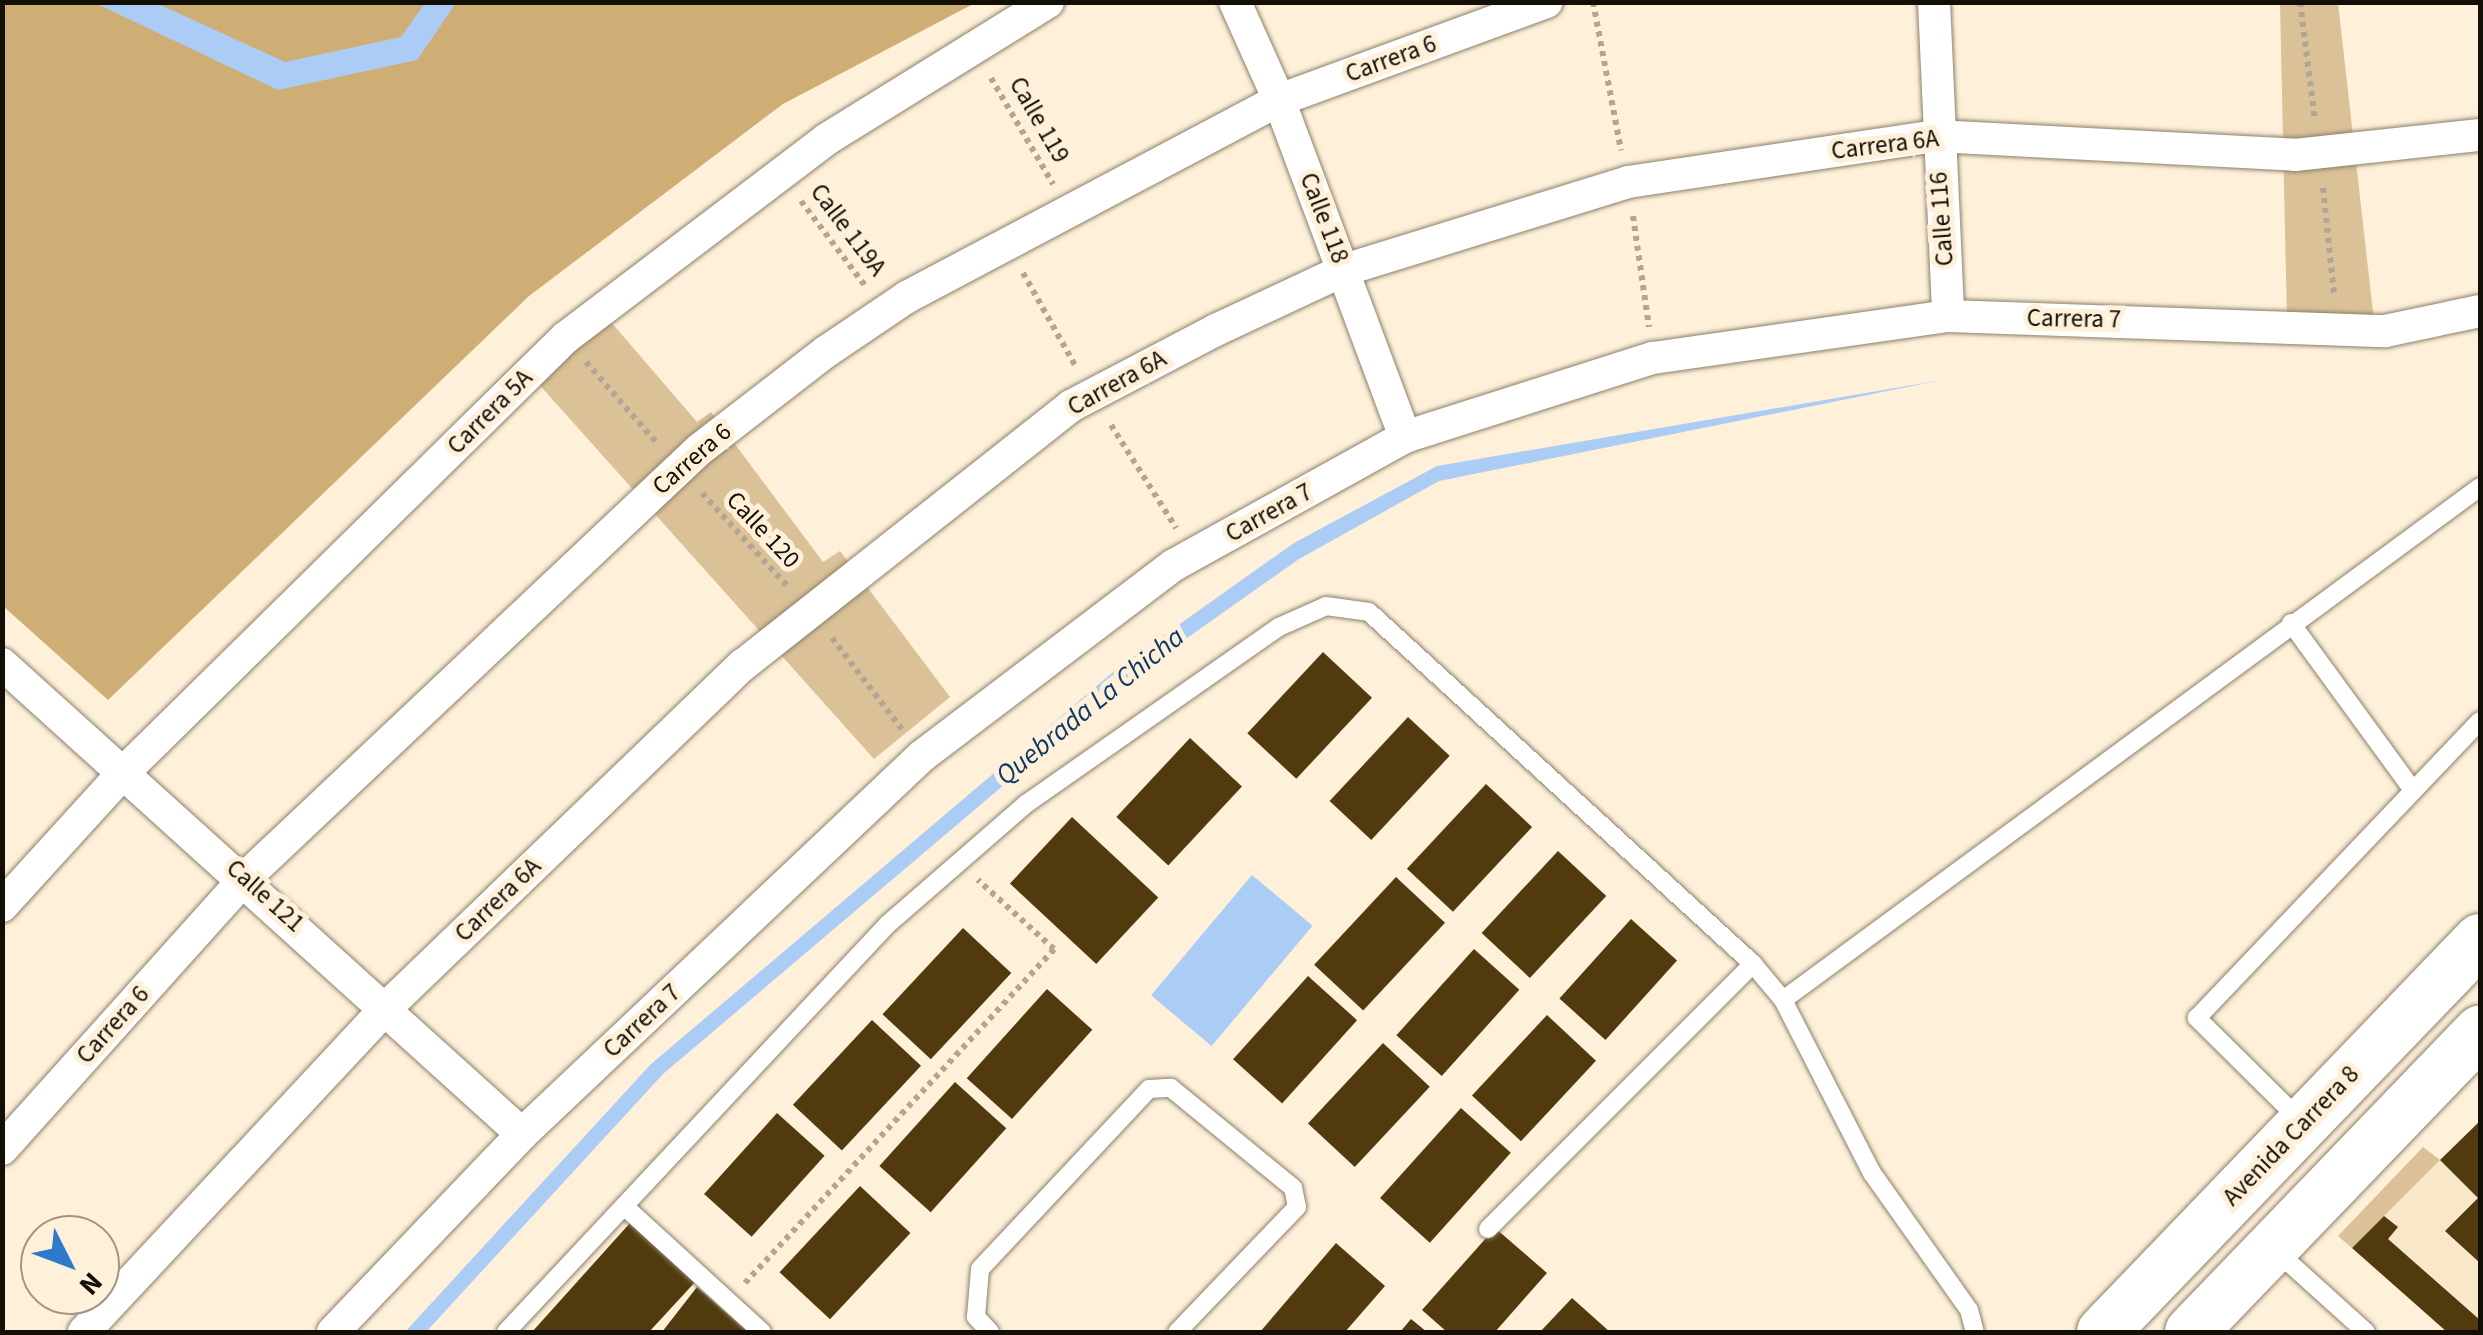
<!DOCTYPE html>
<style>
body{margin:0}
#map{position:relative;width:2483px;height:1335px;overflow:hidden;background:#fef0d9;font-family:"Source Sans 3",sans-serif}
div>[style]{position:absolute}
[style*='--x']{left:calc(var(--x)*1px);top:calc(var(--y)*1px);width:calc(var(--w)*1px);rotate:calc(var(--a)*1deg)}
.built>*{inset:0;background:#f8e7c8}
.green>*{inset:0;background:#dac197}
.forest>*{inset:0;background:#cfae75}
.water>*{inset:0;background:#abcdf5;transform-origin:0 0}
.building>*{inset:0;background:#513b0e;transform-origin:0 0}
.path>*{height:6px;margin-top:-3px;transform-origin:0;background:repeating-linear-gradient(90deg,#b1a694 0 5px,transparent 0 10px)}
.roads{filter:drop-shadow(0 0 2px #8c806b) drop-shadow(0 0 2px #8c806b)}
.service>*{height:18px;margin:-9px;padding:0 9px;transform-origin:9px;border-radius:9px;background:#fff}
.minor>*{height:32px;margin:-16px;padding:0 16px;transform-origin:16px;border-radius:16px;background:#fff}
.primary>*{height:52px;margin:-26px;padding:0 26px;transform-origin:26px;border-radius:26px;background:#fff}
span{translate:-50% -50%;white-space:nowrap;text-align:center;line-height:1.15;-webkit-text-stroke:10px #fef0d9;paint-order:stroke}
.street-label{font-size:25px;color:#130f07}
.water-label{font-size:28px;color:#0e3966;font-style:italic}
.frame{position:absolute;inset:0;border:5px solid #130f07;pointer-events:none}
.north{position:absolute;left:20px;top:1215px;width:100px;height:100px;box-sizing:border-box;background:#fef0d9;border:2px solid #a09685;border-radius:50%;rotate:132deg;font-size:28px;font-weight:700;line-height:40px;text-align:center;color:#130f07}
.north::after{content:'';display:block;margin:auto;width:35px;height:45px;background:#2e7aca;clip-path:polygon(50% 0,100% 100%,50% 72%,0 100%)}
</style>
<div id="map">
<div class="built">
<i style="clip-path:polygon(2480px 1121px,2480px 1332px,2447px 1332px,2352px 1248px)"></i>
</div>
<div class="green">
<i style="clip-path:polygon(2280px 3px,2338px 3px,2374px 321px,2287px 322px)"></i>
<i style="clip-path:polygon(598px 307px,697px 422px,711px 412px,823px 562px,840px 551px,950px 697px,874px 759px,527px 371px)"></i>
<i style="clip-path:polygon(2423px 1147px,2440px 1160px,2352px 1248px,2338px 1236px)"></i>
</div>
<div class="forest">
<i style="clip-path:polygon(3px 3px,975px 3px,783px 104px,529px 296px,108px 700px,3px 606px)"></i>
</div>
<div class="water">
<i style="clip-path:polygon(95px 3px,156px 3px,285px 62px,401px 37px,425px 3px,456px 3px,417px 60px,278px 90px)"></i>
<i style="clip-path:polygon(1942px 380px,1439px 481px,1299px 559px,1129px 679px,663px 1074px,426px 1332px,405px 1332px,650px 1065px,1119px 667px,1294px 543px,1437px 466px)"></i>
<i style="left:1252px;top:875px;width:79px;height:157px;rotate:40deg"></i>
</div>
<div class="building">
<i style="left:1323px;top:652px;width:67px;height:111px;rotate:43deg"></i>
<i style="left:1408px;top:717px;width:57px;height:115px;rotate:43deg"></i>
<i style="left:1190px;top:738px;width:71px;height:108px;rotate:43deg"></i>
<i style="left:1486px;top:784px;width:63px;height:116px;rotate:43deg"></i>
<i style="left:1072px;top:817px;width:118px;height:91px;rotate:43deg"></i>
<i style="left:1558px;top:851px;width:66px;height:112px;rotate:43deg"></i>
<i style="left:1396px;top:877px;width:67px;height:120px;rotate:43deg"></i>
<i style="left:1631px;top:919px;width:62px;height:107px;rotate:42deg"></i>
<i style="left:963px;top:928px;width:66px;height:118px;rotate:43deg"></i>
<i style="left:1474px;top:949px;width:61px;height:116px;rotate:42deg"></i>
<i style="left:1308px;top:976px;width:66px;height:112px;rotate:42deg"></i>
<i style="left:1047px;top:989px;width:61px;height:120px;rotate:42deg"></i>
<i style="left:1547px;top:1015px;width:67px;height:110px;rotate:43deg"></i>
<i style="left:872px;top:1020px;width:67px;height:116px;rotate:43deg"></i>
<i style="left:1383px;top:1043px;width:64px;height:110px;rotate:43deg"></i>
<i style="left:955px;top:1082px;width:69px;height:113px;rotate:42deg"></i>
<i style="left:1461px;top:1108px;width:67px;height:121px;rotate:42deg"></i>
<i style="left:777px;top:1113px;width:64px;height:109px;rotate:42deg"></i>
<i style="clip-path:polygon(2480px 1121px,2480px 1263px,2445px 1231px,2478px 1198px,2440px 1160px)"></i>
<i style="left:860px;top:1186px;width:69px;height:118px;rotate:43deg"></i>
<i style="clip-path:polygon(2384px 1216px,2398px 1227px,2388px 1239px,2480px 1320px,2480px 1332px,2447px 1332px,2352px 1248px)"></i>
<i style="clip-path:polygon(630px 1223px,697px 1280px,649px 1332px,532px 1332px)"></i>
<i style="clip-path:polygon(1495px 1228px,1547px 1273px,1495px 1332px,1447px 1332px,1422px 1310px)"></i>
<i style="clip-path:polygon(1336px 1243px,1385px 1286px,1345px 1332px,1260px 1332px)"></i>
<i style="clip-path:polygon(697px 1287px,748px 1332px,662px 1332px)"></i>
<i style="clip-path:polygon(1572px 1298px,1610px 1332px,1540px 1332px)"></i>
<i style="clip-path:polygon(1411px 1319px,1427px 1332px,1400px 1332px)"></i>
</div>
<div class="path">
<i style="--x:1593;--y:2;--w:151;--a:79.3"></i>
<i style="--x:2300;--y:2;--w:119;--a:82.8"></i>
<i style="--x:991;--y:78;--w:123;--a:59.7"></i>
<i style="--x:2323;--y:188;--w:108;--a:84.1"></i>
<i style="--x:801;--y:201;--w:108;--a:52.9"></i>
<i style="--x:1633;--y:216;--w:112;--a:81.8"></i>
<i style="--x:1023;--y:273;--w:108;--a:60.6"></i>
<i style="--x:586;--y:362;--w:108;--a:48.8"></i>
<i style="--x:1111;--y:425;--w:122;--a:57.7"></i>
<i style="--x:702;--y:493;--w:127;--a:47.5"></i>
<i style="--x:832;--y:638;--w:117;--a:52.6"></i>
<i style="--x:745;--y:1283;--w:455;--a:-47.2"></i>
<i style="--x:1054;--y:949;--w:103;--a:-137.8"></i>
</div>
<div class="roads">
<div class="service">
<i style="--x:2291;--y:623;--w:207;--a:53.9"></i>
<i style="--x:1783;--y:1000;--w:865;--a:-36.35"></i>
<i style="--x:2299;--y:1119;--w:144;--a:-135.3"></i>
<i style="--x:2197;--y:1018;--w:410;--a:-46.4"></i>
<i style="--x:624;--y:1206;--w:187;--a:42.4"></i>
<i style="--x:1488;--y:1229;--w:375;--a:-45"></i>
<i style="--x:2274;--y:1249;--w:124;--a:42.1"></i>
<i style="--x:506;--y:1332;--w:559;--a:-46.89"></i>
<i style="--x:888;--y:924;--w:183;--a:-41"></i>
<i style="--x:1026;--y:804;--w:309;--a:-35"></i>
<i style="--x:1279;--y:627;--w:51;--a:-24.1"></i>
<i style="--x:1326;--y:606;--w:43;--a:7.9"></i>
<i style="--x:1369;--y:612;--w:521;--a:42.51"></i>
<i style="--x:1753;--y:964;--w:47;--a:50.2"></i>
<i style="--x:1783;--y:1000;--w:195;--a:62.8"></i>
<i style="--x:1872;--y:1173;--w:168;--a:54.7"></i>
<i style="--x:1969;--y:1310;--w:23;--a:75"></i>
<i style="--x:990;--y:1332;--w:21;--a:-133"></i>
<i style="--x:976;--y:1317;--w:48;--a:-85.2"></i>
<i style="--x:980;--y:1269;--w:247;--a:-46.8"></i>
<i style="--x:1149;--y:1089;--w:22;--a:-3"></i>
<i style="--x:1171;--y:1088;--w:158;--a:39.3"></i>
<i style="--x:1293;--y:1188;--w:19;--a:78"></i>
<i style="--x:1297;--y:1207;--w:173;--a:133.8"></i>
</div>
<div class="minor">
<i style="--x:1235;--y:2;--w:107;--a:65.8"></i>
<i style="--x:1279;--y:100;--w:360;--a:69.5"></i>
<i style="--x:1934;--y:2;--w:314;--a:87.4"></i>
<i style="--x:2;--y:664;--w:701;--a:42.11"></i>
<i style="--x:2;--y:906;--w:181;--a:-47.7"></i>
<i style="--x:124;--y:772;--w:619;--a:-44.54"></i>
<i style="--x:565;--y:338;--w:329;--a:-37.2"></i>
<i style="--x:827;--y:139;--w:260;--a:-31.8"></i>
<i style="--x:2;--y:1149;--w:364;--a:-48.1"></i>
<i style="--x:245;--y:878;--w:625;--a:-43.32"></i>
<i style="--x:700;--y:449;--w:160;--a:-37.7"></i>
<i style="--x:827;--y:351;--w:97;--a:-34"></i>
<i style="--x:907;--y:297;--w:421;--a:-27.9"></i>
<i style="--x:1279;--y:100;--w:285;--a:-20.1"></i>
<i style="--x:84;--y:1332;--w:443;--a:-47"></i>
<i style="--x:386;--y:1008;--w:495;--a:-43.9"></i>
<i style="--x:743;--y:665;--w:418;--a:-38.3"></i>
<i style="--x:1071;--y:406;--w:164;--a:-27.7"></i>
<i style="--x:1216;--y:330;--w:141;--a:-25.1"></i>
<i style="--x:1344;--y:270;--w:297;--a:-17.2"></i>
<i style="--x:1628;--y:182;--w:311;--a:-8.5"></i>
<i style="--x:1936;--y:136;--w:360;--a:3"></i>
<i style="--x:2295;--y:155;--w:186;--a:-6.2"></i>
<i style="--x:333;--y:1332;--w:274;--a:-46.3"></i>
<i style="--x:522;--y:1134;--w:550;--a:-43.38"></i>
<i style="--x:922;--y:756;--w:316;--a:-37.2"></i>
<i style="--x:1174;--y:565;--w:264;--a:-29"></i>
<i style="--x:1405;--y:437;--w:260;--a:-17.7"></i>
<i style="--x:1653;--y:358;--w:298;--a:-8.1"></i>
<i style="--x:1948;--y:316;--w:437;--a:2"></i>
<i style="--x:2385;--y:331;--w:97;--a:-11.9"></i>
</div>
<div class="primary">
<i style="--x:2103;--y:1332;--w:544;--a:-46.12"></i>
<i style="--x:2191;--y:1332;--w:417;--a:-46.1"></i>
</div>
</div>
<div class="street-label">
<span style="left:1391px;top:59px;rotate:-20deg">Carrera 6</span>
<span style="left:1039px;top:120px;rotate:60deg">Calle 119</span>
<span style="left:1885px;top:145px;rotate:-7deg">Carrera 6A</span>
<span style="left:1324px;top:218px;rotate:69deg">Calle 118</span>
<span style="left:1942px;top:219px;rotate:-94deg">Calle 116</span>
<span style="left:848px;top:230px;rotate:53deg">Calle 119A</span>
<span style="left:2074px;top:319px;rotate:1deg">Carrera 7</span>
<span style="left:1117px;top:383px;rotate:-29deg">Carrera 6A</span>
<span style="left:490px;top:412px;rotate:-45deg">Carrera 5A</span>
<span style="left:692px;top:459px;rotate:-41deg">Carrera 6</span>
<span style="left:1269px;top:513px;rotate:-29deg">Carrera 7</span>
<span style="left:763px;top:530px;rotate:47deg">Calle 120</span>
<span style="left:265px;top:896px;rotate:42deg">Calle 121</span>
<span style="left:498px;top:900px;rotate:-44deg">Carrera 6A</span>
<span style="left:642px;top:1021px;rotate:-43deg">Carrera 7</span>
<span style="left:113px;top:1025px;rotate:-48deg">Carrera 6</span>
<span style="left:2291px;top:1136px;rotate:-46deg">Avenida Carrera 8</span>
</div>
<div class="water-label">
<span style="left:1090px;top:706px;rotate:-39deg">Quebrada La Chicha</span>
</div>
<div class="frame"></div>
<div class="north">N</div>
</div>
